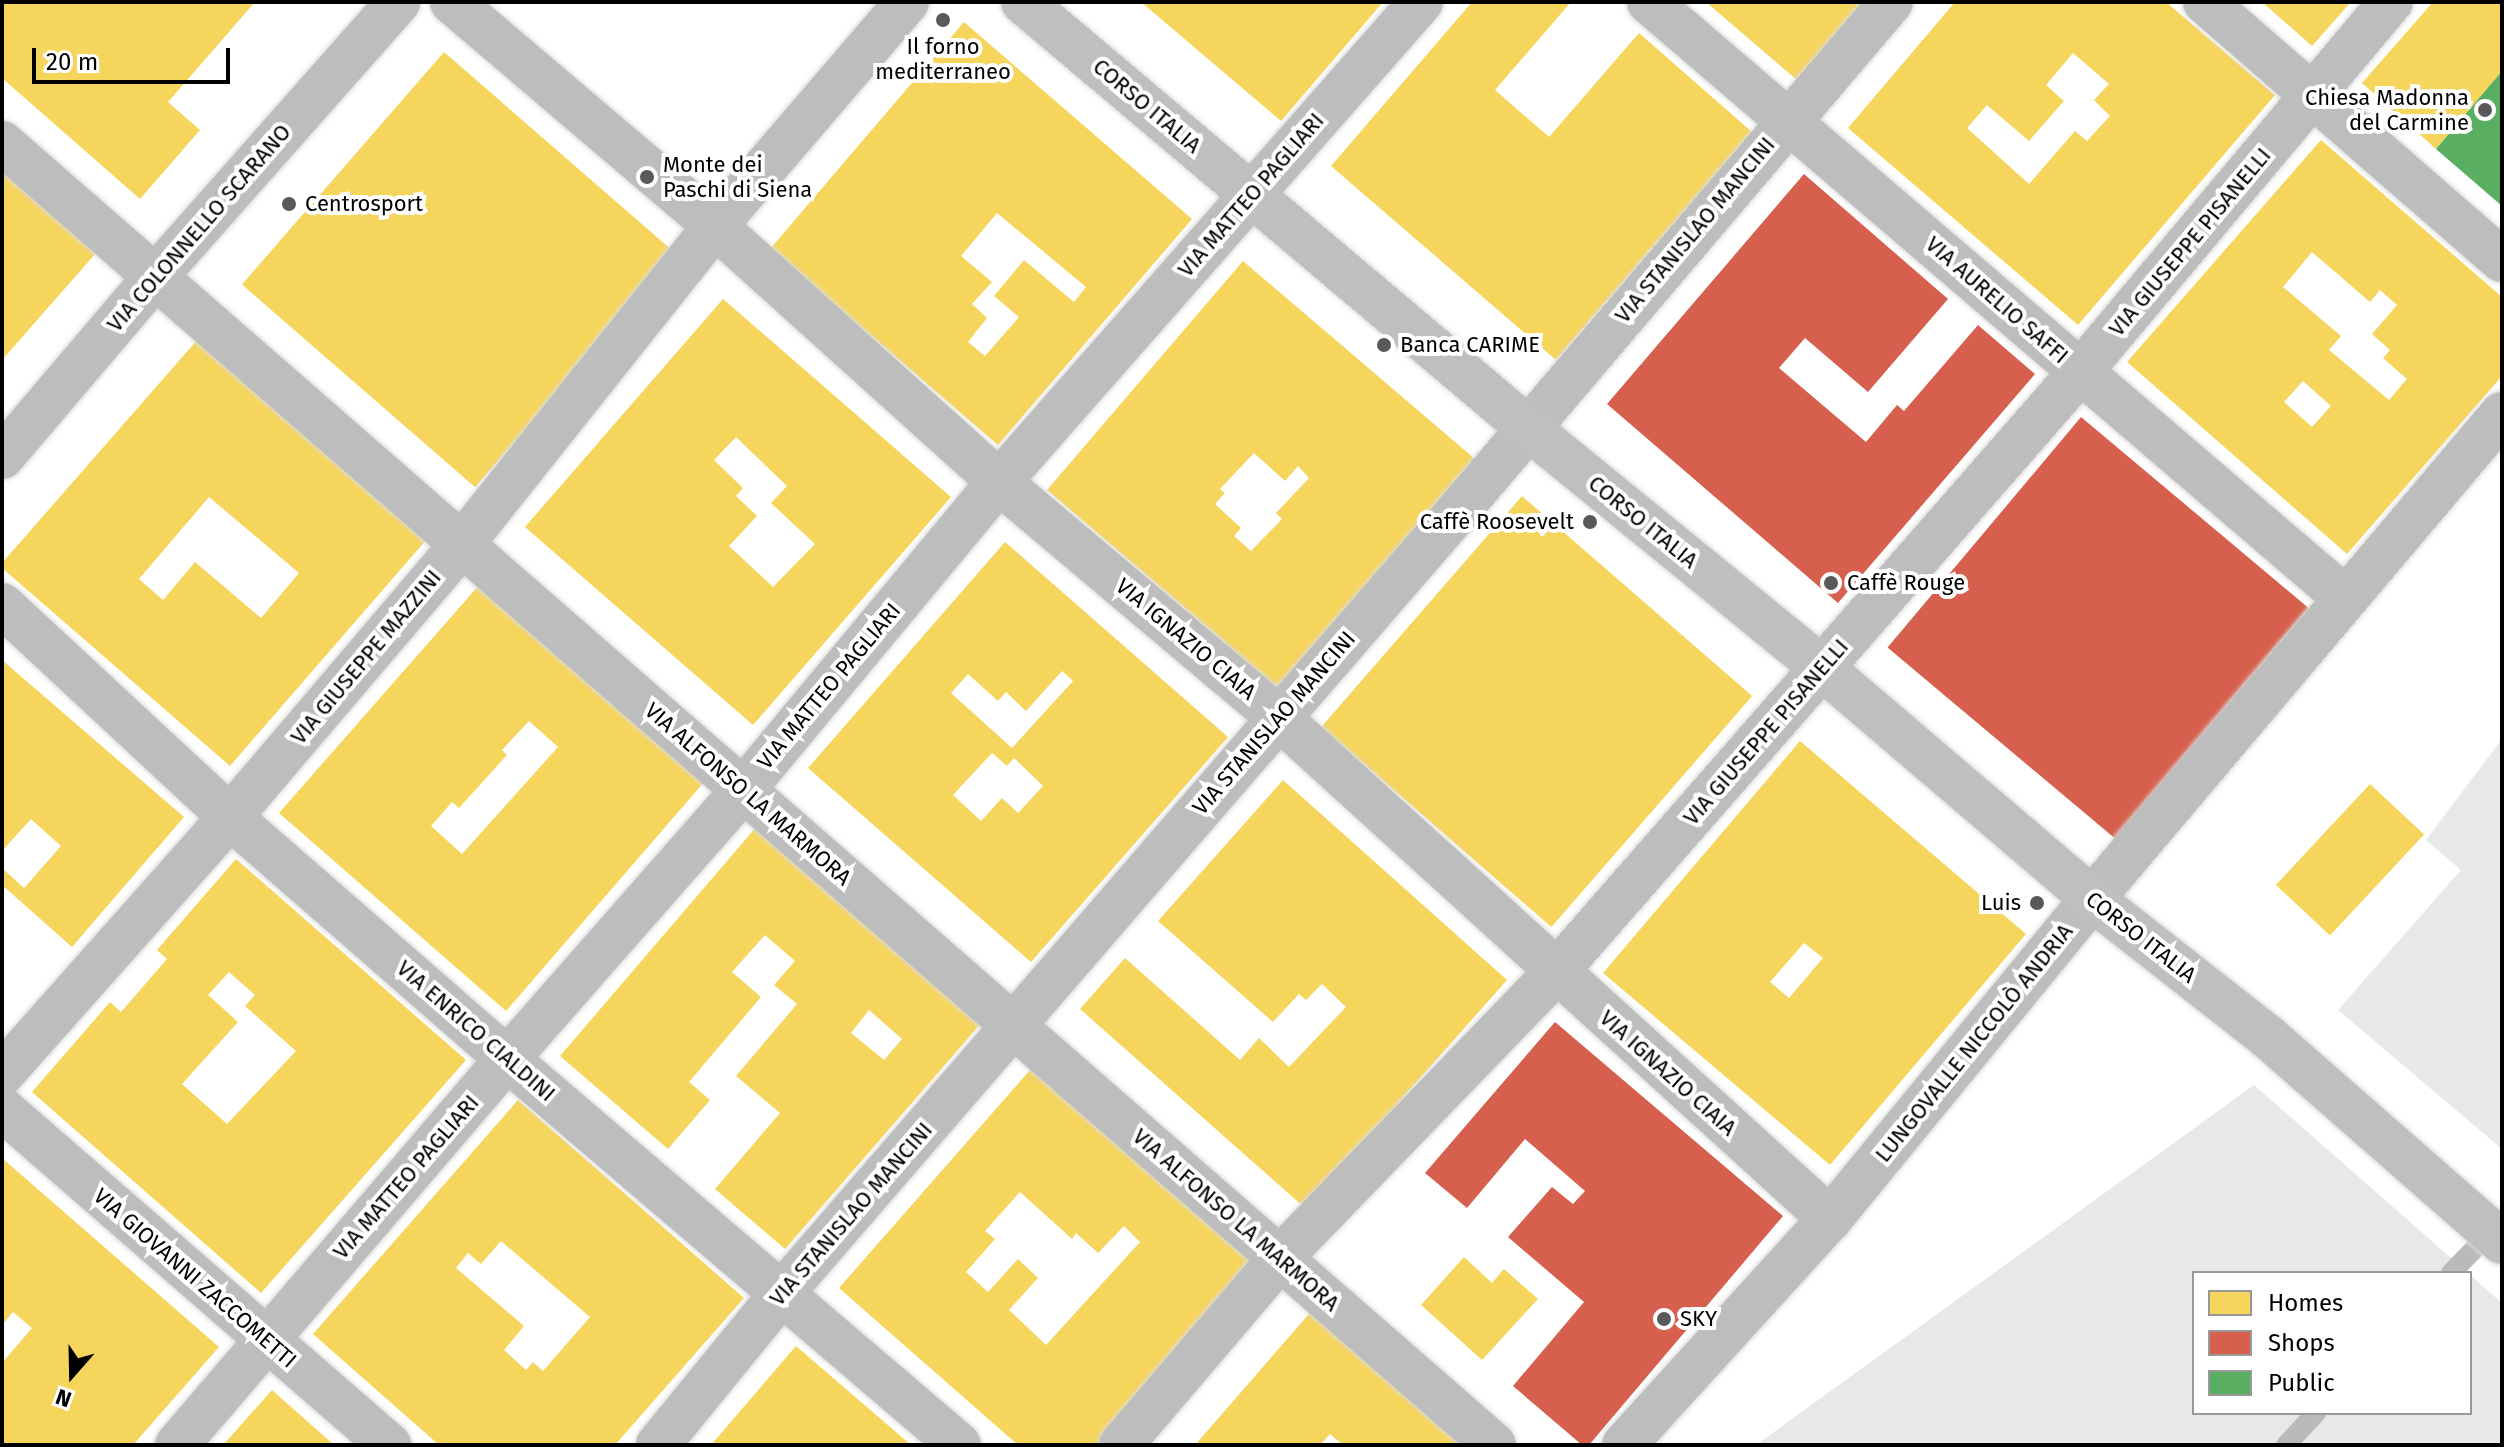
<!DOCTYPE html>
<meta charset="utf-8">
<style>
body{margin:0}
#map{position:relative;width:2504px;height:1447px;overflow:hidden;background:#fff;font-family:"Fira Sans",sans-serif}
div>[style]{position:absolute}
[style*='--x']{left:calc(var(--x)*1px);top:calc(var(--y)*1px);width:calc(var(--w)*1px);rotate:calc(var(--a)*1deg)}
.green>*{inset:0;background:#e8e8e8}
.homes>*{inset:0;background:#f6d55c;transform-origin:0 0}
.shops>*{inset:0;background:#d6604d;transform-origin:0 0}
.public>*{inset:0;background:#5aae61}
.stream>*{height:20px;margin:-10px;padding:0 10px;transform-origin:10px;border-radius:10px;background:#bababa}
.roads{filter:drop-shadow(0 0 2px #dbdbdb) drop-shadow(0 0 2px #dbdbdb)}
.street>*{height:44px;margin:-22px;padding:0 22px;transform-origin:22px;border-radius:22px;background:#bdbdbd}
.secondary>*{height:44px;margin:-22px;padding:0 22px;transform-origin:22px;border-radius:22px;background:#bfbfbf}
.primary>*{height:44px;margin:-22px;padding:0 22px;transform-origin:22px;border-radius:22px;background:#bdbdbd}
.dots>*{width:22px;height:22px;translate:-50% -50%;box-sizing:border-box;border:4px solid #fff;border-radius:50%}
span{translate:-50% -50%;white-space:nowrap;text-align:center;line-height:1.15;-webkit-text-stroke:8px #fff;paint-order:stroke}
.poi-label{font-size:22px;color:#000}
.right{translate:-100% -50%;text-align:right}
.left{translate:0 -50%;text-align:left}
.street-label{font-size:22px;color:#000}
.frame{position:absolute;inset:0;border:4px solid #000;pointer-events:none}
.legend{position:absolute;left:2192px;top:1271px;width:280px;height:144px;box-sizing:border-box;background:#fff;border:2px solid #999;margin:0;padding:10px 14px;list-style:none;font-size:24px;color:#000}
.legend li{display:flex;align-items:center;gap:16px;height:40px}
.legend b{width:40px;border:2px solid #999}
.north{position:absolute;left:32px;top:1335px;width:80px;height:80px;-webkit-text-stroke:6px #fff;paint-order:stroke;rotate:200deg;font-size:22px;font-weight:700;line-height:32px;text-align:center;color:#000}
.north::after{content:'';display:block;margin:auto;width:28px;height:36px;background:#000;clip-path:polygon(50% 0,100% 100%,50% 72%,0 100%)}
.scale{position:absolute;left:32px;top:48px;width:198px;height:36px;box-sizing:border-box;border:4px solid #000;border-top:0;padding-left:10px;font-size:24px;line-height:28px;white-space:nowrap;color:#000;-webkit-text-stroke:6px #fff;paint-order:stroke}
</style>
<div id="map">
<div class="green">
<i style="clip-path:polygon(2502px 739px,2502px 1149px,2338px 1010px,2461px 870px,2426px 840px)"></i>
<i style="clip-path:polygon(2254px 1085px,2468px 1273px,2194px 1273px,2194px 1413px,2470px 1413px,2470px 1275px,2502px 1303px,2502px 1445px,1756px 1445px)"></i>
</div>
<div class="homes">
<i style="clip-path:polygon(2px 2px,255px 2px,168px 102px,200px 130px,140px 199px,2px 78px)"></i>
<i style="clip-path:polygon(1141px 2px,1383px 2px,1281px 121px)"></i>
<i style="clip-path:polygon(1472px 2px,1571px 2px,1495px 90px,1549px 137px,1639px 33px,1752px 132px,1556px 360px,1331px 166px)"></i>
<i style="clip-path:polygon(1706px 2px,1864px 2px,1797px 80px)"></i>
<i style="clip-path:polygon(evenodd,1955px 2px,2166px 2px,2275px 95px,2078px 325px,1848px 128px,1955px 2px,2073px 53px,2109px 84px,2094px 100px,2110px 116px,2087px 141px,2075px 131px,2029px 184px,1967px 128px,1987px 105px,2029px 141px,2064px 101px,2046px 85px,2073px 53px)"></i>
<i style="clip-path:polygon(2262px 2px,2351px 2px,2312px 46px)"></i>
<i style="clip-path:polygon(2433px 2px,2502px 2px,2502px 71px,2436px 149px,2362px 83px)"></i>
<i style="clip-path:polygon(evenodd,964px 22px,1192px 219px,998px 445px,770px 249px,964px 22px,997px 213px,1086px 287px,1074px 302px,1024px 260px,994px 296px,1019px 317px,985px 356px,968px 342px,987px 318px,972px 304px,992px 282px,961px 256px,997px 213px)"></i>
<i style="left:444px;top:52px;width:309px;height:308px;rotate:41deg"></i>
<i style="clip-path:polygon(evenodd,2321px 140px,2502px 297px,2502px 376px,2347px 554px,2127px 362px,2321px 140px,2312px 252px,2370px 302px,2380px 290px,2397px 305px,2372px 334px,2390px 350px,2383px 358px,2407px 379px,2389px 400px,2329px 350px,2341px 336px,2283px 287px,2312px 252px,2321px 140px,2303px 381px,2331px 406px,2312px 427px,2284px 402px,2303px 381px)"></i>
<i style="clip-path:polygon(2px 169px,97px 252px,2px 360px)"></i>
<i style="clip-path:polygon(evenodd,1243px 261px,1475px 459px,1279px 689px,1047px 490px,1243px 261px,1254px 453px,1285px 481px,1298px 466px,1309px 478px,1276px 513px,1282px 519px,1251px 551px,1234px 536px,1241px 528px,1215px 504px,1225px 493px,1220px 489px,1254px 453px)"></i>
<i style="clip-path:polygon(evenodd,723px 299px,951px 497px,753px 725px,525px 527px,723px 299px,736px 437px,787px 486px,771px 503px,815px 544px,773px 587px,729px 546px,757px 516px,736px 496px,743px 488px,714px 460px,736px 437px)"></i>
<i style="clip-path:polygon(evenodd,198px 339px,427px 539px,230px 766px,2px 568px,2px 563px,198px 339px,209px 497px,299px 573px,261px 618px,195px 562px,163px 600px,139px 579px,209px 497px)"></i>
<i style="left:1522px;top:496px;width:305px;height:306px;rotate:41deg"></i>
<i style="clip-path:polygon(evenodd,1005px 542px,1228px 737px,1031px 962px,808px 768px,1005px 542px,1062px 671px,1073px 681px,1012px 748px,951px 693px,968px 674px,998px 701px,1006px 692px,1026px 711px,1062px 671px,1005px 542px,992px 753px,1007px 766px,1014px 758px,1043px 786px,1018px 813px,1002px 798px,981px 821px,953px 795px,992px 753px)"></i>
<i style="clip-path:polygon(evenodd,480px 584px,705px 781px,506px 1011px,279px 813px,480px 584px,529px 721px,558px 747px,462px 854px,431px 826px,452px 802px,459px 808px,507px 755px,502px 750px,529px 721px)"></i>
<i style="clip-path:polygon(2px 660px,184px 817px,72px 947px,2px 885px,2px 868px,24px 888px,61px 846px,31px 819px,2px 851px)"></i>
<i style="clip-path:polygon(evenodd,1800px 741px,2026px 934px,1830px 1165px,1603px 973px,1800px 741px,1804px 943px,1823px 958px,1789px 998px,1770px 982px,1804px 943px)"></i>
<i style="clip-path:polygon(1283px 780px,1507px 980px,1305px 1208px,1080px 1009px,1125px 958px,1240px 1060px,1259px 1038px,1289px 1067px,1346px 1007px,1322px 984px,1306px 1000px,1299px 994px,1273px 1022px,1158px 921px)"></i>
<i style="left:2370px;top:784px;width:74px;height:138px;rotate:43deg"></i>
<i style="clip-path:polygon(evenodd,757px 826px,983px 1021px,785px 1249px,715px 1189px,780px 1113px,736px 1076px,797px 1004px,774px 985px,795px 961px,765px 935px,732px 972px,761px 997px,689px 1082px,710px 1100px,668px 1149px,560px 1056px,757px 826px,869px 1010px,902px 1039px,884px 1060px,851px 1033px,869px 1010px)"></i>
<i style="clip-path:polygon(evenodd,236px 859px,466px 1060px,261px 1293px,32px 1092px,110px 1002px,121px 1012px,167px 959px,157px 950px,236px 859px,229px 972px,255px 995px,245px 1006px,296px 1051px,227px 1124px,182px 1084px,238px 1022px,208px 995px,229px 972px)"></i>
<i style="clip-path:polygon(evenodd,1037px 1062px,1263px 1260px,1102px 1445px,1018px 1445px,839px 1288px,1037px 1062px,1020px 1192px,1072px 1239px,1076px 1233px,1098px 1253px,1124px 1226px,1140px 1242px,1046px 1345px,1009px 1310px,1038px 1278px,1018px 1259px,988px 1292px,966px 1272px,995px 1239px,985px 1231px,1020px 1192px)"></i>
<i style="clip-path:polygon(evenodd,518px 1100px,744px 1298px,615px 1445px,439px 1445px,313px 1334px,518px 1100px,501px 1241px,590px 1317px,543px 1371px,533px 1362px,526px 1370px,504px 1350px,524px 1326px,456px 1268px,468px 1253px,481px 1264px,501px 1241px)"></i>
<i style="clip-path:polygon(2px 1158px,219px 1347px,133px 1445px,2px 1445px,2px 1363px,32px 1328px,13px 1312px,2px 1325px)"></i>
<i style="clip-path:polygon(1464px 1257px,1492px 1283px,1504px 1269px,1538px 1299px,1482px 1360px,1421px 1305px)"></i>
<i style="clip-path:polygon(1315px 1307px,1472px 1445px,1343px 1445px,1330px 1434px,1320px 1445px,1195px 1445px)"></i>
<i style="clip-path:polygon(796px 1346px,911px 1445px,711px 1445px)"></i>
<i style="clip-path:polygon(272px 1390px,334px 1445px,223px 1445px)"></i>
</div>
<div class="shops">
<i style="clip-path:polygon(1804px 174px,1948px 299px,1868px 392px,1805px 338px,1779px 368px,1866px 442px,1897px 405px,1904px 411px,1978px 325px,2035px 374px,1838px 603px,1607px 404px)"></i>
<i style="left:2081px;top:417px;width:297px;height:301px;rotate:40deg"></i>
<i style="clip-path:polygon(1555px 1022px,1783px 1216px,1589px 1445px,1582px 1445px,1513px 1386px,1584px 1302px,1508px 1237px,1552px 1187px,1573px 1204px,1585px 1191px,1525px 1139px,1467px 1208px,1425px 1173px)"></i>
</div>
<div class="public">
<i style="clip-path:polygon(2502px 71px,2502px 206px,2436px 149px)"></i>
</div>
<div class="stream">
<i style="--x:2451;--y:1273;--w:60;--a:-45.7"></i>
<i style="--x:2286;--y:1445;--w:44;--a:-46.8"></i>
</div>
<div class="roads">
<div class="street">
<i style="--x:1649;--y:2;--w:916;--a:40.57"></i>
<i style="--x:2205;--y:2;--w:393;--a:41"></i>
<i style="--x:2;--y:143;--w:1980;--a:41.11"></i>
<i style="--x:2;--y:605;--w:311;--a:42.9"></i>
<i style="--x:230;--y:817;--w:368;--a:41.1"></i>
<i style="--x:507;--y:1059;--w:594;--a:40.5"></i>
<i style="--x:2;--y:1074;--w:344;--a:-48.4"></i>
<i style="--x:230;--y:817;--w:358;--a:-49.6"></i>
<i style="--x:462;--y:544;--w:406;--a:-51.5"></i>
<i style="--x:715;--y:226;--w:382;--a:42"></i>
<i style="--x:999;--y:482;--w:365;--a:40.1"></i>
<i style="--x:1278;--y:717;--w:746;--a:42.28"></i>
<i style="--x:2;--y:1109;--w:513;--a:40.97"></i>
<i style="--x:177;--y:1445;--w:508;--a:-49.47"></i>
<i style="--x:507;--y:1059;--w:358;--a:-48.7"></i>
<i style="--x:743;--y:790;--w:400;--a:-50.3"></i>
<i style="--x:999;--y:482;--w:639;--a:-48.68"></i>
<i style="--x:658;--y:1445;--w:196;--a:-50.8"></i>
<i style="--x:782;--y:1293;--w:1037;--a:-49.15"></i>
<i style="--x:1460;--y:509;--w:665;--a:-49.63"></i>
<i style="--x:1121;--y:1445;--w:245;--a:-49.6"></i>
<i style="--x:1280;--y:1258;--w:397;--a:-46"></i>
<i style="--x:1556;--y:972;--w:798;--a:-48.86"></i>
<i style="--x:2081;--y:371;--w:482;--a:-50"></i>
<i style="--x:1624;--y:1445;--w:306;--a:-47.7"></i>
<i style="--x:1830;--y:1219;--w:414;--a:-50.7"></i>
<i style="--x:2092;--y:899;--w:635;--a:-49.79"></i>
</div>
<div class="secondary">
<i style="--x:1023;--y:2;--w:661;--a:40.15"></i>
<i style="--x:1528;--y:428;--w:380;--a:39.2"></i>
<i style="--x:1822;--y:668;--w:355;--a:40.5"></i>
<i style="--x:2092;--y:899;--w:224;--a:38.1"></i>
<i style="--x:2268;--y:1037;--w:311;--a:41.2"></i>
</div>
<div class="primary">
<i style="--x:452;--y:2;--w:345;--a:40.4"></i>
<i style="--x:715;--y:226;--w:295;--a:-49.4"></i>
<i style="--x:2;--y:457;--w:236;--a:-49.6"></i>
<i style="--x:155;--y:277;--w:367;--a:-48.5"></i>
</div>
</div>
<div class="dots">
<i style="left:943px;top:20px;background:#595959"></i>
<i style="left:2485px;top:110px;background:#595959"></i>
<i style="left:647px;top:177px;background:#595959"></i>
<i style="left:289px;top:204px;background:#595959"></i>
<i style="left:1384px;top:345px;background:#595959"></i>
<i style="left:1590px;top:522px;background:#595959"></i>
<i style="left:1831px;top:583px;background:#595959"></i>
<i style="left:2037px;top:903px;background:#595959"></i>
<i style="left:1664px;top:1319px;background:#595959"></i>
</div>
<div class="poi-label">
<span style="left:943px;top:59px">Il forno<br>mediterraneo</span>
<span class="right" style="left:2469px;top:110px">Chiesa Madonna<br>del Carmine</span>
<span class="left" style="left:663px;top:177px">Monte dei<br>Paschi di Siena</span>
<span class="left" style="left:305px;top:204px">Centrosport</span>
<span class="left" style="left:1400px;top:345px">Banca CARIME</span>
<span class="right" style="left:1574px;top:522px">Caffè Roosevelt</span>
<span class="left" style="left:1847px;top:583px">Caffè Rouge</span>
<span class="right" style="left:2021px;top:903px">Luis</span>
<span class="left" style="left:1680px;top:1319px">SKY</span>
</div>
<div class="street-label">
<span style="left:1147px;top:106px;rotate:40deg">CORSO ITALIA</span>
<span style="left:1251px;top:195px;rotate:-49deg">VIA MATTEO PAGLIARI</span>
<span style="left:199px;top:228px;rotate:-49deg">VIA COLONNELLO SCARANO</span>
<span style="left:1695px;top:230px;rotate:-50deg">VIA STANISLAO MANCINI</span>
<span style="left:2190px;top:242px;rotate:-50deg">VIA GIUSEPPE PISANELLI</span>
<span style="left:1997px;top:300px;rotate:41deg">VIA AURELIO SAFFI</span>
<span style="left:1643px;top:522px;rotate:39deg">CORSO ITALIA</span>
<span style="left:1186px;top:639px;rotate:40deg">VIA IGNAZIO CIAIA</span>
<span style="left:366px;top:657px;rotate:-50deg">VIA GIUSEPPE MAZZINI</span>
<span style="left:829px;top:686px;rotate:-50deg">VIA MATTEO PAGLIARI</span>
<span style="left:1274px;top:723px;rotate:-49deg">VIA STANISLAO MANCINI</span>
<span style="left:1766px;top:732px;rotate:-49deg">VIA GIUSEPPE PISANELLI</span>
<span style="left:748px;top:794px;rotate:41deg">VIA ALFONSO LA MARMORA</span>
<span style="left:2141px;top:937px;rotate:38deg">CORSO ITALIA</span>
<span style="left:476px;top:1031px;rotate:41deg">VIA ENRICO CIALDINI</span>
<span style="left:1974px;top:1043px;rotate:-51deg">LUNGOVALLE NICCOLÒ ANDRIA</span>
<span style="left:1668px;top:1073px;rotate:42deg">VIA IGNAZIO CIAIA</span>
<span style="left:406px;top:1177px;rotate:-49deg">VIA MATTEO PAGLIARI</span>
<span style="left:851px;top:1214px;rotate:-49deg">VIA STANISLAO MANCINI</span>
<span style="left:1236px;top:1220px;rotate:41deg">VIA ALFONSO LA MARMORA</span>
<span style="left:195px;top:1278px;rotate:41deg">VIA GIOVANNI ZACCOMETTI</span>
</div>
<div class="frame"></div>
<ul class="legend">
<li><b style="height:22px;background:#f6d55c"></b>Homes</li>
<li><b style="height:22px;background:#d6604d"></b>Shops</li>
<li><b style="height:22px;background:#5aae61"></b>Public</li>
</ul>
<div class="north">N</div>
<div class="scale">20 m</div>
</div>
